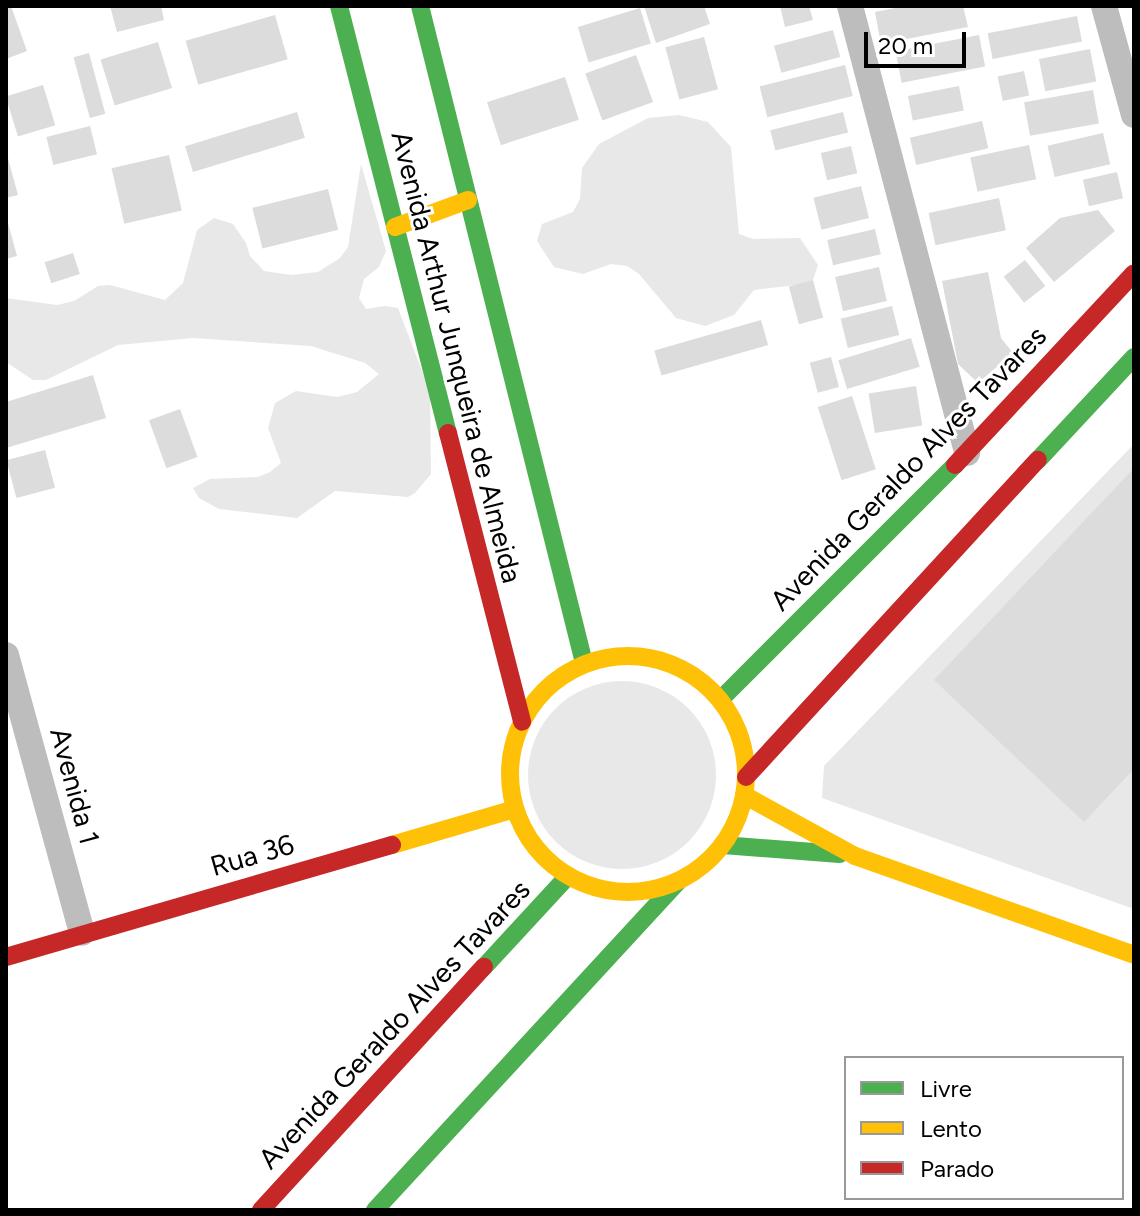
<!DOCTYPE html>
<style>
body{margin:0}
#map{position:relative;width:1140px;height:1216px;overflow:hidden;background:#fff;font-family:Figtree,sans-serif}
div>[style]{position:absolute}
[style*='--x']{left:calc(var(--x)*1px);top:calc(var(--y)*1px);width:calc(var(--w)*1px);rotate:calc(var(--a)*1deg)}
.green>*{inset:0;background:#e8e8e8}
.round{border-radius:50%}
.building>*{inset:0;background:#dcdcdc;transform-origin:0 0}
.street>*{height:26px;margin:-13px;padding:0 13px;transform-origin:13px;border-radius:13px;background:#bdbdbd}
.fast>*{height:18px;margin:-9px;padding:0 9px;transform-origin:9px;border-radius:9px;background:#4caf50}
.slow>*{height:18px;margin:-9px;padding:0 9px;transform-origin:9px;border-radius:9px;background:#ffc107}
.slow>.ring{margin:-9px;padding:0;box-sizing:content-box;background:none;border:18px solid #ffc107;border-radius:50%}
.jam>*{height:18px;margin:-9px;padding:0 9px;transform-origin:9px;border-radius:9px;background:#c62828}
span{translate:-50% -50%;white-space:nowrap;text-align:center;line-height:1.15;-webkit-text-stroke:6px #fff;paint-order:stroke}
.street-label{font-size:28px;color:#000}
.frame{position:absolute;inset:0;border:8px solid #000;pointer-events:none}
.legend{position:absolute;left:844px;top:1056px;width:280px;height:144px;box-sizing:border-box;background:#fff;border:2px solid #999;margin:0;padding:10px 14px;list-style:none;font-size:24px;color:#000}
.legend li{display:flex;align-items:center;gap:16px;height:40px}
.legend b{width:40px;border:2px solid #999}
.scale{position:absolute;left:864px;top:32px;width:102px;height:36px;box-sizing:border-box;border:4px solid #000;border-top:0;padding-left:10px;font-size:24px;line-height:28px;white-space:nowrap;color:#000;-webkit-text-stroke:6px #fff;paint-order:stroke}
</style>
<div id="map">
<div class="green">
<i style="clip-path:polygon(679px 115px,708px 122px,731px 147px,739px 234px,753px 239px,800px 238px,818px 265px,813px 280px,804px 284px,754px 290px,734px 315px,705px 326px,676px 318px,639px 274px,627px 266px,611px 264px,583px 274px,554px 267px,537px 241px,542px 224px,573px 212px,580px 199px,582px 168px,599px 144px,648px 118px)"></i>
<i style="clip-path:polygon(361px 164px,386px 251px,379px 267px,364px 279px,359px 298px,366px 309px,385px 306px,398px 308px,430px 392px,431px 474px,415px 493px,408px 497px,335px 491px,297px 518px,219px 509px,199px 498px,193px 488px,210px 479px,258px 477px,270px 472px,281px 463px,268px 428px,275px 403px,296px 391px,337px 397px,357px 392px,379px 374px,365px 363px,311px 346px,193px 338px,118px 345px,46px 380px,33px 380px,6px 362px,6px 298px,57px 305px,74px 301px,98px 286px,110px 285px,165px 300px,183px 283px,197px 230px,214px 218px,233px 224px,246px 243px,250px 256px,264px 271px,291px 275px,318px 272px,340px 258px,348px 247px)"></i>
<i style="clip-path:polygon(1134px 444px,1134px 909px,822px 798px,824px 766px)"></i>
<i class="round" style="left:528px;top:681px;width:188px;height:188px"></i>
</div>
<div class="building">
<i style="clip-path:polygon(6px 6px,11px 6px,27px 51px,6px 59px)"></i>
<i style="clip-path:polygon(110px 6px,161px 6px,164px 20px,117px 32px)"></i>
<i style="clip-path:polygon(644px 6px,704px 6px,710px 24px,656px 43px)"></i>
<i style="clip-path:polygon(780px 6px,809px 6px,813px 20px,785px 27px)"></i>
<i style="clip-path:polygon(905px 6px,963px 6px,968px 27px,881px 44px,875px 12px)"></i>
<i style="left:640px;top:8px;width:37px;height:65px;rotate:73deg"></i>
<i style="left:275px;top:15px;width:46px;height:93px;rotate:74deg"></i>
<i style="left:1077px;top:16px;width:26px;height:91px;rotate:79deg"></i>
<i style="left:833px;top:30px;width:28px;height:61px;rotate:75deg"></i>
<i style="left:979px;top:35px;width:32px;height:85px;rotate:79deg"></i>
<i style="left:704px;top:37px;width:54px;height:40px;rotate:75deg"></i>
<i style="left:158px;top:42px;width:48px;height:60px;rotate:73deg"></i>
<i style="left:1090px;top:49px;width:33px;height:52px;rotate:79deg"></i>
<i style="left:89px;top:53px;width:63px;height:16px;rotate:75deg"></i>
<i style="left:636px;top:55px;width:50px;height:54px;rotate:70deg"></i>
<i style="left:845px;top:65px;width:32px;height:88px;rotate:76deg"></i>
<i style="left:1024px;top:71px;width:25px;height:27px;rotate:78deg"></i>
<i style="left:565px;top:77px;width:45px;height:82px;rotate:72deg"></i>
<i style="left:43px;top:85px;width:42px;height:39px;rotate:73deg"></i>
<i style="left:959px;top:86px;width:25px;height:52px;rotate:79deg"></i>
<i style="left:1093px;top:90px;width:34px;height:70px;rotate:80deg"></i>
<i style="left:297px;top:112px;width:27px;height:117px;rotate:73deg"></i>
<i style="left:843px;top:112px;width:21px;height:75px;rotate:76deg"></i>
<i style="left:982px;top:121px;width:28px;height:74px;rotate:77deg"></i>
<i style="left:90px;top:126px;width:29px;height:45px;rotate:76deg"></i>
<i style="left:1103px;top:133px;width:32px;height:57px;rotate:77deg"></i>
<i style="left:1029px;top:145px;width:35px;height:60px;rotate:78deg"></i>
<i style="left:851px;top:146px;width:28px;height:31px;rotate:77deg"></i>
<i style="clip-path:polygon(6px 151px,18px 195px,6px 198px)"></i>
<i style="left:169px;top:155px;width:57px;height:59px;rotate:77deg"></i>
<i style="left:1117px;top:172px;width:27px;height:35px;rotate:77deg"></i>
<i style="left:861px;top:186px;width:33px;height:49px;rotate:76deg"></i>
<i style="left:328px;top:189px;width:42px;height:78px;rotate:76deg"></i>
<i style="left:999px;top:198px;width:33px;height:72px;rotate:78deg"></i>
<i style="clip-path:polygon(1098px 210px,1115px 231px,1054px 282px,1026px 248px,1060px 218px)"></i>
<i style="clip-path:polygon(7px 219px,17px 256px,6px 259px,6px 220px)"></i>
<i style="left:875px;top:229px;width:26px;height:49px;rotate:77deg"></i>
<i style="left:73px;top:253px;width:22px;height:30px;rotate:72deg"></i>
<i style="left:1025px;top:260px;width:33px;height:27px;rotate:52deg"></i>
<i style="left:879px;top:267px;width:35px;height:45px;rotate:77deg"></i>
<i style="clip-path:polygon(988px 272px,1001px 338px,1013px 353px,978px 383px,958px 364px,942px 281px)"></i>
<i style="left:813px;top:280px;width:39px;height:25px;rotate:75deg"></i>
<i style="left:892px;top:306px;width:30px;height:53px;rotate:76deg"></i>
<i style="left:761px;top:320px;width:26px;height:111px;rotate:74deg"></i>
<i style="left:911px;top:338px;width:30px;height:76px;rotate:73deg"></i>
<i style="left:831px;top:357px;width:31px;height:22px;rotate:75deg"></i>
<i style="clip-path:polygon(93px 375px,106px 418px,6px 448px,6px 402px)"></i>
<i style="left:916px;top:386px;width:40px;height:48px;rotate:81deg"></i>
<i style="left:852px;top:396px;width:77px;height:36px;rotate:72deg"></i>
<i style="left:180px;top:409px;width:51px;height:33px;rotate:70deg"></i>
<i style="left:45px;top:450px;width:39px;height:40px;rotate:75deg"></i>
<i style="clip-path:polygon(1134px 468px,1134px 769px,1084px 822px,934px 680px)"></i>
</div>
<div class="street">
<i style="--x:850;--y:6;--w:462;--a:75.3"></i>
<i style="--x:1104;--y:6;--w:113;--a:74.6"></i>
<i style="--x:6;--y:655;--w:288;--a:74.7"></i>
</div>
<div class="fast">
<i style="--x:339;--y:6;--w:441;--a:75.7"></i>
<i style="--x:420;--y:6;--w:677;--a:75.98"></i>
<i style="--x:1038;--y:460;--w:141;--a:-47"></i>
<i style="--x:720;--y:700;--w:332;--a:-45"></i>
<i style="--x:723;--y:845;--w:117;--a:4.4"></i>
<i style="--x:484;--y:967;--w:124;--a:-47.3"></i>
<i style="--x:375;--y:1210;--w:447;--a:-47.3"></i>
</div>
<div class="slow">
<i style="--x:395;--y:227;--w:78;--a:-20.3"></i>
<i class="ring" style="left:510px;top:656px;width:218px;height:218px"></i>
<i style="--x:744;--y:795;--w:127;--a:28.8"></i>
<i style="--x:855;--y:856;--w:296;--a:19.5"></i>
<i style="--x:392;--y:845;--w:128;--a:-16.3"></i>
</div>
<div class="jam">
<i style="--x:448;--y:433;--w:298;--a:75.6"></i>
<i style="--x:955;--y:465;--w:262;--a:-47"></i>
<i style="--x:746;--y:777;--w:431;--a:-47.4"></i>
<i style="--x:6;--y:957;--w:402;--a:-16.2"></i>
<i style="--x:261;--y:1210;--w:330;--a:-47.5"></i>
</div>
<div class="street-label">
<span style="left:457px;top:357px;rotate:76deg">Avenida Arthur Junqueira de Almeida</span>
<span style="left:908px;top:468px;rotate:-46deg">Avenida Geraldo Alves Tavares</span>
<span style="left:75px;top:786px;rotate:75deg">Avenida 1</span>
<span style="left:252px;top:855px;rotate:-16deg">Rua 36</span>
<span style="left:394px;top:1024px;rotate:-47deg">Avenida Geraldo Alves Tavares</span>
</div>
<div class="frame"></div>
<ul class="legend">
<li><b style="height:10px;background:#4caf50"></b>Livre</li>
<li><b style="height:10px;background:#ffc107"></b>Lento</li>
<li><b style="height:10px;background:#c62828"></b>Parado</li>
</ul>
<div class="scale">20 m</div>
</div>
